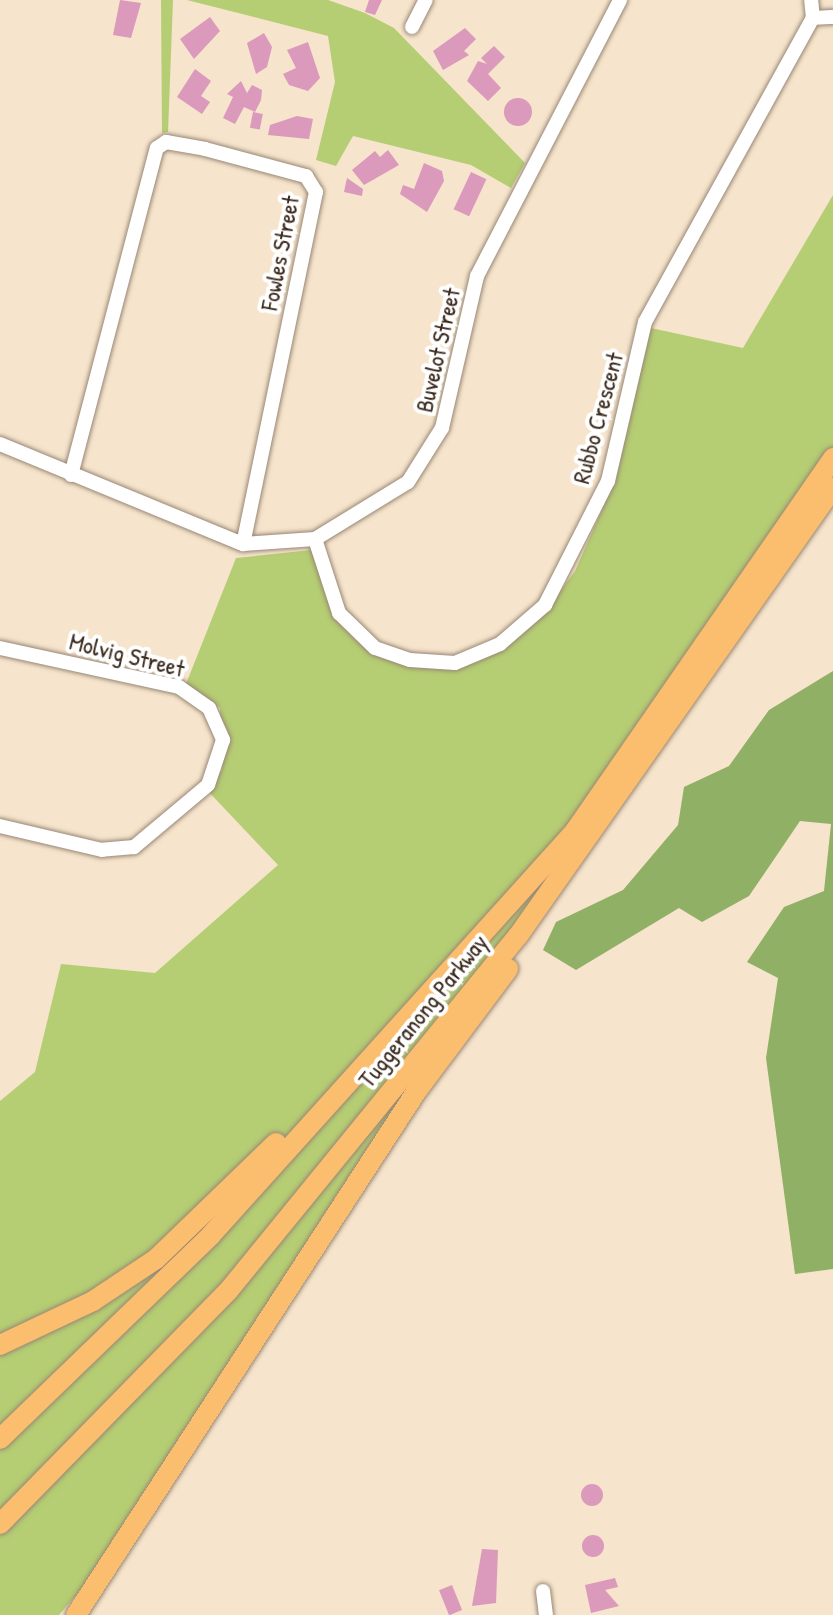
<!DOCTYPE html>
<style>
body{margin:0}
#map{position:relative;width:833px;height:1615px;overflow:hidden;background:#f6e4cc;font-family:"Patrick Hand",sans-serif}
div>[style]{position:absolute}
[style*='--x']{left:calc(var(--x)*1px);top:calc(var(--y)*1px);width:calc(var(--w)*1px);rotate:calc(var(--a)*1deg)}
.green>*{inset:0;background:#b5cd73}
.forest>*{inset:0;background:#90b065}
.building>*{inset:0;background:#db99bc;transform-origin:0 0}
.round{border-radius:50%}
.roads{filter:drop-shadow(0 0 2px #988775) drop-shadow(0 0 2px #988775)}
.minor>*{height:14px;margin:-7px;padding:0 7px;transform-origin:7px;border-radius:7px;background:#fff}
.highway>*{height:20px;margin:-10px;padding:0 10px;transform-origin:10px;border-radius:10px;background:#fbbd6e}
span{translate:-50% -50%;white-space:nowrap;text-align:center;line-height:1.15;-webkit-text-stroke:8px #fff;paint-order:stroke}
.street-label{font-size:24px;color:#3b2a1e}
</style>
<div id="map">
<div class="green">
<i style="clip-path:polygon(161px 0,173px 0,168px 132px,162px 133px)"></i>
<i style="clip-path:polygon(187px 0,328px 0,365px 13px,394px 28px,525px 163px,511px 188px,471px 165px,353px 136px,336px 166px,316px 160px,335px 82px,328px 36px)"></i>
<i style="clip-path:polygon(833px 195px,833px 449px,566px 834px,485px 990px,114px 1552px,59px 1615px,0 1615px,0 1101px,35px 1072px,61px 964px,155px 973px,278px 865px,205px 788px,222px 770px,220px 708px,186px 684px,236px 558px,312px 550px,337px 615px,374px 651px,455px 666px,548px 608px,575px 571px,612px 487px,651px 328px,743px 348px)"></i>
</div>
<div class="forest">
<i style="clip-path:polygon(833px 671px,833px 1269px,795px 1274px,766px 1058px,778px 978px,747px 962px,784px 907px,824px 891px,831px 824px,800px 821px,749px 896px,702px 922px,679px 908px,576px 970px,543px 950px,556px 922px,623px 890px,678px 825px,684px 787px,729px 766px,769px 710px)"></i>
</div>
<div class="building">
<i style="clip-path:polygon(120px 0,141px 3px,131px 38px,113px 35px)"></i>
<i style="clip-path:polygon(369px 0,382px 0,375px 15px,365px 12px)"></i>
<i style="clip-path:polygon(210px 17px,220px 31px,194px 59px,180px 39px)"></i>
<i style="clip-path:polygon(465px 28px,476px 39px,464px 51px,469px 55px,443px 70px,433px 51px)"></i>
<i style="clip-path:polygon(264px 33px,272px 47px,267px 67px,256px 74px,247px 43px)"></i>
<i style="clip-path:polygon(308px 42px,320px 78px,308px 91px,289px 85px,283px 74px,296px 68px,287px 50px)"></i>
<i style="clip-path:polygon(494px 46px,505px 57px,488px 74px,501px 88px,488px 101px,467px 81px,478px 61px,487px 64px,481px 58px)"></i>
<i style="clip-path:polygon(195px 69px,211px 81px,201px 96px,210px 102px,202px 114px,177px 97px)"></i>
<i style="clip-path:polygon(241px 81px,247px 93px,252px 85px,262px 90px,261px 100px,255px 112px,244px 107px,235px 124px,223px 118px,233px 97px,227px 94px)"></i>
<i class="round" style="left:504px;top:98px;width:28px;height:28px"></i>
<i style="left:253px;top:112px;width:10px;height:16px;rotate:11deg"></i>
<i style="clip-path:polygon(297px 116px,313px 119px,309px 139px,268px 135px,270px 125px)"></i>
<i style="clip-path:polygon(388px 150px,399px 165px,364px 185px,352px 170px,375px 151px,380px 157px)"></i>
<i style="clip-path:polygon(424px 163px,442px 171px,444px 181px,427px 212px,400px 194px,403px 185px,414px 189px)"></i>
<i style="left:471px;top:172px;width:17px;height:41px;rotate:25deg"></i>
<i style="clip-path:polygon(347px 178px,363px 189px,362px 196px,344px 192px)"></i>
<i class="round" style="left:581px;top:1484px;width:22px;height:22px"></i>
<i class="round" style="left:582px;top:1535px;width:22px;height:22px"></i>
<i style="clip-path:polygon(482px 1549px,498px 1550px,496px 1603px,472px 1606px)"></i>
<i style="clip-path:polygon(615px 1578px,618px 1587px,605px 1590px,619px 1606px,591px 1613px,585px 1585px)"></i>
<i style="left:452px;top:1585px;width:27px;height:14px;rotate:68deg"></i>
</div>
<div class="roads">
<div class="minor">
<i style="--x:813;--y:18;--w:20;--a:-3"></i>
<i style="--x:412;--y:27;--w:30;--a:-63"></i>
<i style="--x:0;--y:444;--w:263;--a:22.4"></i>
<i style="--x:243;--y:544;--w:72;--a:-4"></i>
<i style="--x:315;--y:539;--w:109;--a:-31.5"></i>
<i style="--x:408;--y:482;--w:64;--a:-57.8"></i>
<i style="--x:442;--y:428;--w:156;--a:-77"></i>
<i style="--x:477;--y:276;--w:311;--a:-62.6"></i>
<i style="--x:71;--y:475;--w:338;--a:-75.3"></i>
<i style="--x:157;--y:148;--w:11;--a:-34"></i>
<i style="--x:166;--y:142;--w:40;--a:10"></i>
<i style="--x:205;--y:149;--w:105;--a:15"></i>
<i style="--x:306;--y:176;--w:19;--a:58"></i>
<i style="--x:316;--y:192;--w:359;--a:101.7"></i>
<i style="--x:315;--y:539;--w:78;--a:72"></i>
<i style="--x:339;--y:613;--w:50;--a:44.2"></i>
<i style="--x:375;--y:648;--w:37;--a:19"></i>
<i style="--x:410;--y:660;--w:45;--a:3.8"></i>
<i style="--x:455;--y:663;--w:49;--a:-22.9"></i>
<i style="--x:500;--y:644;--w:60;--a:-40.9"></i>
<i style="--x:545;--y:605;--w:139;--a:-63.1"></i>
<i style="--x:608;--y:481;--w:163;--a:-76.9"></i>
<i style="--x:645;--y:322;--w:347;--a:-61.1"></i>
<i style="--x:813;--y:18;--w:18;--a:-96"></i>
<i style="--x:0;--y:648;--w:183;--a:12.3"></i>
<i style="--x:179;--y:687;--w:37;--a:35"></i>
<i style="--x:209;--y:708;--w:35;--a:66"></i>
<i style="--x:223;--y:740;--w:47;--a:108.4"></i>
<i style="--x:208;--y:785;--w:97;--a:140"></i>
<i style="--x:134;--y:847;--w:32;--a:175"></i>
<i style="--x:102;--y:850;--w:105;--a:-166.8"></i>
<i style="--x:543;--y:1591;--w:24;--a:83"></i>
</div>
<div class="highway">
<i style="--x:0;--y:1345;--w:103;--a:-25.3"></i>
<i style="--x:93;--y:1301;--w:76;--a:-33.7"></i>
<i style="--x:156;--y:1259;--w:167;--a:-44"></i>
<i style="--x:0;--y:1439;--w:293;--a:-44"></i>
<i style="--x:211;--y:1235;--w:544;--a:-47.98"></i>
<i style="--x:575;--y:831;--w:454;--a:-55.3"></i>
<i style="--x:0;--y:1524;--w:327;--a:-45.6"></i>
<i style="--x:229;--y:1290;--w:457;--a:-50.8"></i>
<i style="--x:518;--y:936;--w:548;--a:-54.89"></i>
<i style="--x:76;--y:1615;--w:624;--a:-56.97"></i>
<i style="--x:416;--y:1092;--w:154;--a:-53.2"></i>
</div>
</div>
<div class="street-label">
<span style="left:280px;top:253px;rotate:-79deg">Fowles Street</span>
<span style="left:438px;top:350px;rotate:-77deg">Buvelot Street</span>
<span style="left:598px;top:418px;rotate:-75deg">Rubbo Crescent</span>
<span style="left:127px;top:655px;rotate:14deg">Molvig Street</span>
<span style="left:423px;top:1011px;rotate:-51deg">Tuggeranong Parkway</span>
</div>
</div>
